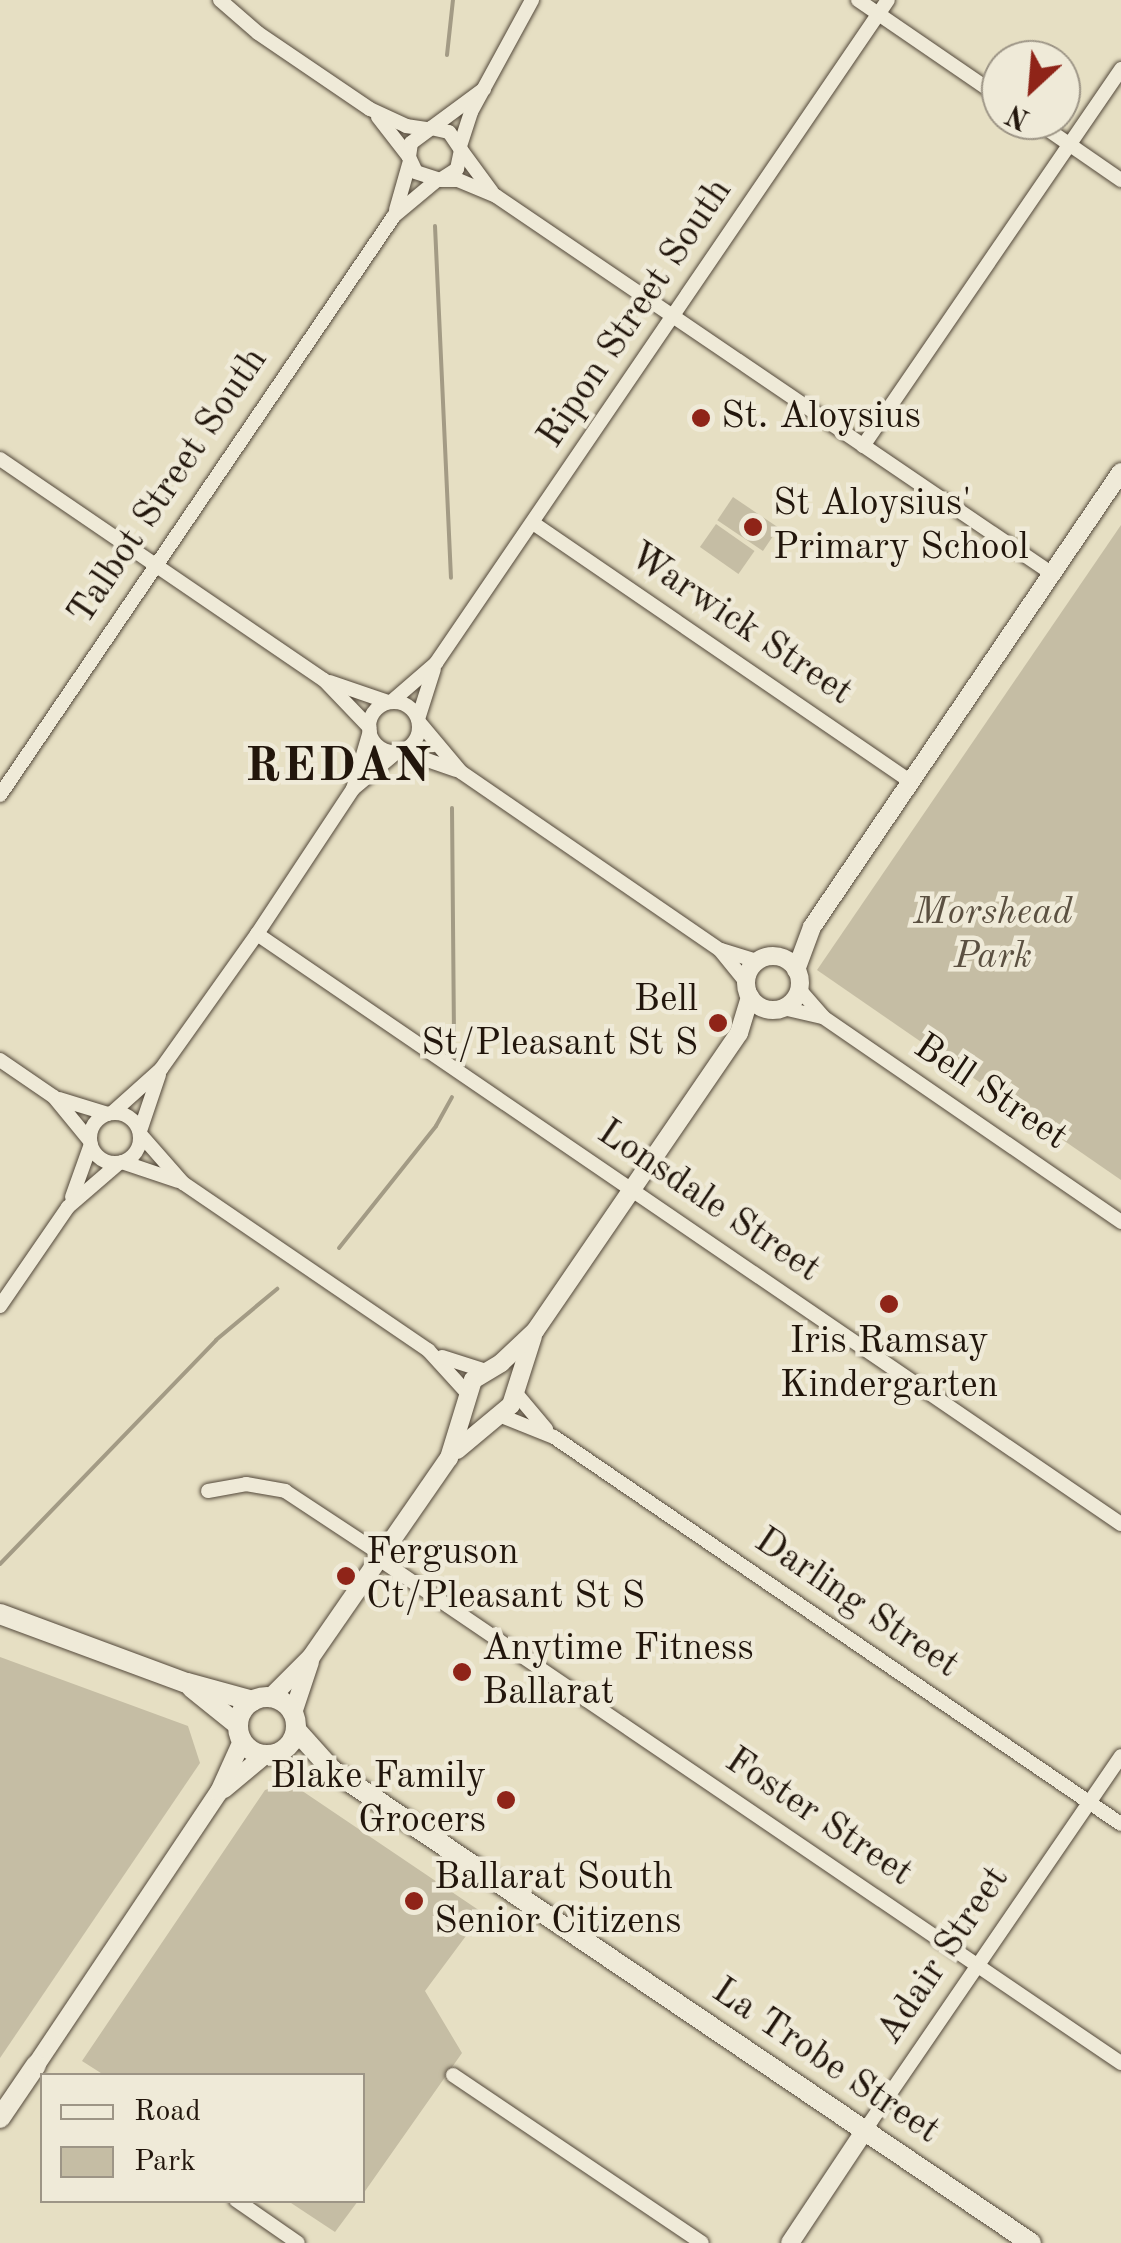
<!DOCTYPE html>
<style>
body{margin:0}
#map{position:relative;width:1121px;height:2243px;overflow:hidden;background:#e6dfc3;font-family:"Old Standard TT",serif}
div>[style]{position:absolute}
[style*='--x']{left:calc(var(--x)*1px);top:calc(var(--y)*1px);width:calc(var(--w)*1px);rotate:calc(var(--a)*1deg)}
.green>*{inset:0;background:#c5bda4;transform-origin:0 0}
.stream>*{height:4px;margin:-2px;padding:0 2px;transform-origin:2px;border-radius:2px;background:#a39b85}
.roads{filter:drop-shadow(0 0 2px #53483a) drop-shadow(0 0 2px #53483a)}
.minor>*{height:14px;margin:-7px;padding:0 7px;transform-origin:7px;border-radius:7px;background:#efead8}
.minor>.ring{margin:-7px;padding:0;box-sizing:content-box;background:none;border:14px solid #efead8;border-radius:50%}
.tertiary>*{height:18px;margin:-9px;padding:0 9px;transform-origin:9px;border-radius:9px;background:#efead8}
.tertiary>.ring{margin:-9px;padding:0;box-sizing:content-box;background:none;border:18px solid #efead8;border-radius:50%}
.secondary>*{height:20px;margin:-10px;padding:0 10px;transform-origin:10px;border-radius:10px;background:#efead8}
.secondary>.ring{margin:-10px;padding:0;box-sizing:content-box;background:none;border:20px solid #efead8;border-radius:50%}
.dots>*{width:28px;height:28px;translate:-50% -50%;box-sizing:border-box;border:5px solid #efead8;border-radius:50%}
span{translate:-50% -50%;white-space:nowrap;text-align:center;line-height:1.15;-webkit-text-stroke:9px #efead8;paint-order:stroke}
.street-label{font-size:38px;color:#22160c}
.poi-label{font-size:38px;color:#22160c}
.left{translate:0 -50%;text-align:left}
.right{translate:-100% -50%;text-align:right}
.park-label{font-size:38px;color:#5b5041;font-style:italic}
.district-label{font-size:48px;color:#22160c;font-weight:700;letter-spacing:2.5px}
.legend{position:absolute;left:40px;top:2073px;width:325px;height:130px;box-sizing:border-box;background:#efead8;border:2px solid #9d9586;margin:0;padding:12px 18px;list-style:none;font-size:30px;color:#22160c}
.legend li{display:flex;align-items:center;gap:20px;height:50px}
.legend b{width:50px;border:2px solid #9d9586}
.north{position:absolute;left:981px;top:40px;width:100px;height:100px;box-sizing:border-box;background:#efead8;border:2px solid #9d9586;border-radius:50%;rotate:206deg;font-size:28px;font-weight:700;line-height:40px;text-align:center;color:#22160c}
.north::after{content:'';display:block;margin:auto;width:35px;height:45px;background:#8f2418;clip-path:polygon(50% 0,100% 100%,50% 72%,0 100%)}
</style>
<div id="map">
<div class="green">
<i style="left:733px;top:497px;width:55px;height:28px;rotate:34deg"></i>
<i style="left:716px;top:524px;width:47px;height:28px;rotate:35deg"></i>
<i style="clip-path:polygon(1121px 525px,1121px 1180px,817px 970px)"></i>
<i style="clip-path:polygon(0 1657px,188px 1726px,200px 1763px,0 2058px)"></i>
<i style="clip-path:polygon(289px 1782px,483px 1913px,425px 1991px,462px 2053px,363px 2194px,362px 2076px,104px 2075px,82px 2061px,265px 1790px)"></i>
<i style="clip-path:polygon(288px 2201px,358px 2201px,335px 2232px)"></i>
</div>
<div class="stream">
<i style="--x:447;--y:55;--w:55;--a:-83.8"></i>
<i style="--x:435;--y:226;--w:352;--a:87.4"></i>
<i style="--x:452;--y:808;--w:230;--a:89.5"></i>
<i style="--x:339;--y:1248;--w:156;--a:-51.5"></i>
<i style="--x:436;--y:1126;--w:33;--a:-61"></i>
<i style="--x:0;--y:1564;--w:311;--a:-46"></i>
<i style="--x:216;--y:1340;--w:80;--a:-39.9"></i>
</div>
<div class="roads">
<div class="minor">
<i style="--x:220;--y:0;--w:50;--a:41"></i>
<i style="--x:258;--y:33;--w:135;--a:34.2"></i>
<i style="--x:370;--y:109;--w:40;--a:25"></i>
<i style="--x:406;--y:126;--w:22;--a:8"></i>
<i style="--x:858;--y:0;--w:173;--a:34.4"></i>
<i style="--x:378;--y:117;--w:51;--a:52.2"></i>
<i style="--x:1034;--y:120;--w:106;--a:34.6"></i>
<i style="--x:431;--y:128;--w:18;--a:13"></i>
<i style="--x:449;--y:132;--w:22;--a:56"></i>
<i style="--x:461;--y:150;--w:19;--a:102"></i>
<i style="--x:457;--y:169;--w:20;--a:147"></i>
<i style="--x:440;--y:180;--w:25;--a:-162"></i>
<i style="--x:416;--y:172;--w:17;--a:-115"></i>
<i style="--x:409;--y:157;--w:14;--a:-82"></i>
<i style="--x:411;--y:143;--w:91;--a:-36.5"></i>
<i style="--x:460;--y:146;--w:36;--a:-72"></i>
<i style="--x:471;--y:112;--w:128;--a:-61.4"></i>
<i style="--x:461;--y:150;--w:52;--a:53.6"></i>
<i style="--x:440;--y:180;--w:18;--a:0"></i>
<i style="--x:458;--y:180;--w:41;--a:22.8"></i>
<i style="--x:496;--y:196;--w:671;--a:34.19"></i>
<i style="--x:396;--y:210;--w:51;--a:-74.1"></i>
<i style="--x:863;--y:446;--w:457;--a:-55.6"></i>
<i style="--x:0;--y:459;--w:392;--a:34.3"></i>
<i style="--x:324;--y:680;--w:66;--a:46.2"></i>
<i style="--x:533;--y:523;--w:457;--a:34.4"></i>
<i style="--x:330;--y:682;--w:61;--a:19"></i>
<i style="--x:391;--y:702;--w:60;--a:-40.9"></i>
<i style="--x:436;--y:663;--w:802;--a:-55.72"></i>
<i class="ring" style="left:369px;top:702px;width:36px;height:36px"></i>
<i style="--x:418;--y:719;--w:52;--a:-72.3"></i>
<i style="--x:419;--y:722;--w:65;--a:50"></i>
<i style="--x:461;--y:772;--w:314;--a:34.5"></i>
<i style="--x:720;--y:950;--w:41;--a:50.9"></i>
<i style="--x:401;--y:751;--w:58;--a:19.1"></i>
<i style="--x:353;--y:789;--w:59;--a:-40.2"></i>
<i style="--x:0;--y:795;--w:700;--a:-55.77"></i>
<i style="--x:394;--y:216;--w:56;--a:-39.9"></i>
<i style="--x:257;--y:934;--w:1046;--a:34.33"></i>
<i style="--x:721;--y:950;--w:38;--a:17"></i>
<i style="--x:799;--y:989;--w:37;--a:49"></i>
<i style="--x:823;--y:1017;--w:362;--a:34.5"></i>
<i style="--x:783;--y:1008;--w:40;--a:13"></i>
<i style="--x:0;--y:1060;--w:65;--a:34.4"></i>
<i style="--x:54;--y:1097;--w:57;--a:50.7"></i>
<i style="--x:59;--y:1099;--w:51;--a:17"></i>
<i class="ring" style="left:90px;top:1113px;width:36px;height:36px"></i>
<i style="--x:112;--y:1113;--w:66;--a:-41.9"></i>
<i style="--x:161;--y:1069;--w:166;--a:-54.6"></i>
<i style="--x:257;--y:934;--w:174;--a:-56.5"></i>
<i style="--x:353;--y:789;--w:60;--a:-73.7"></i>
<i style="--x:140;--y:1131;--w:59;--a:-71.3"></i>
<i style="--x:141;--y:1135;--w:64;--a:48.8"></i>
<i style="--x:183;--y:1183;--w:297;--a:34.3"></i>
<i style="--x:428;--y:1350;--w:61;--a:47.7"></i>
<i style="--x:122;--y:1162;--w:59;--a:18.7"></i>
<i style="--x:72;--y:1197;--w:56;--a:-70.3"></i>
<i style="--x:0;--y:1306;--w:120;--a:-55.5"></i>
<i style="--x:68;--y:1207;--w:67;--a:-40.8"></i>
<i style="--x:442;--y:1357;--w:46;--a:17.7"></i>
<i style="--x:514;--y:1391;--w:50;--a:49.9"></i>
<i style="--x:499;--y:1415;--w:59;--a:21.8"></i>
<i style="--x:554;--y:1437;--w:686;--a:34.32"></i>
<i style="--x:208;--y:1491;--w:39;--a:-10"></i>
<i style="--x:246;--y:1484;--w:40;--a:10"></i>
<i style="--x:285;--y:1491;--w:116;--a:33.4"></i>
<i style="--x:379;--y:1559;--w:897;--a:34.19"></i>
<i style="--x:453;--y:2075;--w:300;--a:34"></i>
<i style="--x:865;--y:2130;--w:453;--a:-55.6"></i>
<i style="--x:236;--y:2200;--w:75;--a:34.7"></i>
</div>
<div class="tertiary">
<i class="ring" style="left:746px;top:956px;width:36px;height:36px"></i>
<i style="--x:796;--y:970;--w:46;--a:-69.6"></i>
<i style="--x:812;--y:927;--w:550;--a:-55.82"></i>
<i style="--x:457;--y:1450;--w:70;--a:-39.8"></i>
<i style="--x:511;--y:1405;--w:72;--a:-72.3"></i>
<i style="--x:270;--y:1698;--w:58;--a:-45"></i>
<i style="--x:311;--y:1657;--w:242;--a:-55.3"></i>
<i style="--x:449;--y:1458;--w:82;--a:-72.9"></i>
<i style="--x:473;--y:1380;--w:33;--a:-31"></i>
<i style="--x:501;--y:1363;--w:47;--a:-43.3"></i>
<i style="--x:535;--y:1331;--w:361;--a:-55.6"></i>
<i style="--x:739;--y:1033;--w:38;--a:-73"></i>
<i style="--x:293;--y:1713;--w:54;--a:-71.6"></i>
<i style="--x:224;--y:1789;--w:53;--a:-39.7"></i>
<i style="--x:36;--y:2065;--w:329;--a:-56.2"></i>
<i style="--x:219;--y:1792;--w:56;--a:-65.7"></i>
<i style="--x:790;--y:2243;--w:136;--a:-56.4"></i>
</div>
<div class="secondary">
<i style="--x:0;--y:1614;--w:199;--a:20.3"></i>
<i style="--x:187;--y:1683;--w:68;--a:15.3"></i>
<i style="--x:192;--y:1688;--w:59;--a:38.8"></i>
<i class="ring" style="left:238px;top:1697px;width:38px;height:38px"></i>
<i style="--x:296;--y:1730;--w:54;--a:48"></i>
<i style="--x:332;--y:1770;--w:844;--a:34.09"></i>
<i style="--x:0;--y:2118;--w:64;--a:-55.8"></i>
</div>
</div>
<div class="dots">
<i style="left:701px;top:418px;background:#8f2418"></i>
<i style="left:753px;top:527px;background:#8f2418"></i>
<i style="left:718px;top:1023px;background:#8f2418"></i>
<i style="left:889px;top:1304px;background:#8f2418"></i>
<i style="left:346px;top:1576px;background:#8f2418"></i>
<i style="left:462px;top:1672px;background:#8f2418"></i>
<i style="left:506px;top:1800px;background:#8f2418"></i>
<i style="left:414px;top:1901px;background:#8f2418"></i>
</div>
<div class="street-label">
<span style="left:636px;top:314px;rotate:-56deg">Ripon Street South</span>
<span style="left:169px;top:487px;rotate:-56deg">Talbot Street South</span>
<span style="left:740px;top:625px;rotate:34deg">Warwick Street</span>
<span style="left:990px;top:1093px;rotate:34deg">Bell Street</span>
<span style="left:708px;top:1202px;rotate:34deg">Lonsdale Street</span>
<span style="left:856px;top:1604px;rotate:34deg">Darling Street</span>
<span style="left:818px;top:1818px;rotate:34deg">Foster Street</span>
<span style="left:944px;top:1956px;rotate:-56deg">Adair Street</span>
<span style="left:825px;top:2062px;rotate:34deg">La Trobe Street</span>
</div>
<div class="poi-label">
<span class="left" style="left:721px;top:418px">St. Aloysius</span>
<span class="left" style="left:773px;top:527px">St Aloysius'<br>Primary School</span>
<span class="right" style="left:698px;top:1023px">Bell<br>St/Pleasant St S</span>
<span style="left:889px;top:1365px">Iris Ramsay<br>Kindergarten</span>
<span class="left" style="left:366px;top:1576px">Ferguson<br>Ct/Pleasant St S</span>
<span class="left" style="left:482px;top:1672px">Anytime Fitness<br>Ballarat</span>
<span class="right" style="left:486px;top:1800px">Blake Family<br>Grocers</span>
<span class="left" style="left:434px;top:1901px">Ballarat South<br>Senior Citizens</span>
</div>
<div class="park-label">
<span style="left:993px;top:936px">Morshead<br>Park</span>
</div>
<div class="district-label">
<span style="left:339px;top:768px">REDAN</span>
</div>
<ul class="legend">
<li><b style="height:12px;background:#efead8"></b>Road</li>
<li><b style="height:28px;background:#c5bda4"></b>Park</li>
</ul>
<div class="north">N</div>
</div>
